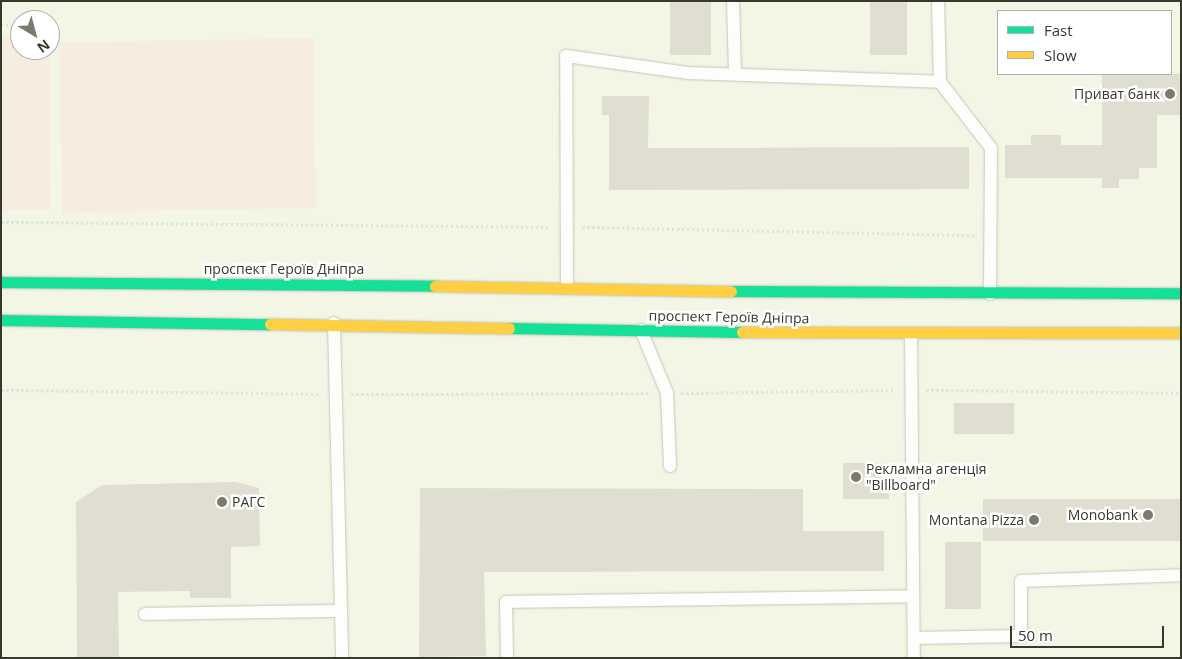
<!DOCTYPE html>
<meta charset="utf-8">
<style>
body{margin:0}
#map{position:relative;width:1182px;height:659px;overflow:hidden;background:#f4f6e5;font-family:"Open Sans",sans-serif}
div>[style]{position:absolute}
[style*='--x']{left:calc(var(--x)*1px);top:calc(var(--y)*1px);width:calc(var(--w)*1px);rotate:calc(var(--a)*1deg)}
.green>*{inset:0;background:#f6ece0;transform-origin:0 0}
.building>*{inset:0;background:#e0ded1;transform-origin:0 0}
.path>*{height:3px;margin-top:-1.5px;transform-origin:0;background:repeating-linear-gradient(90deg,#e0e2dc 0 2.5px,transparent 0 5px)}
.roads{filter:drop-shadow(0 0 1px #c4c6b8) drop-shadow(0 0 1px #c4c6b8)}
.lane>*{height:12px;margin:-6px;padding:0 6px;transform-origin:6px;border-radius:6px;background:#fdfefb}
.fast>*{height:11px;margin:-5.5px;padding:0 5.5px;transform-origin:5.5px;border-radius:5.5px;background:#16e098}
.slow>*{height:11px;margin:-5.5px;padding:0 5.5px;transform-origin:5.5px;border-radius:5.5px;background:#ffcf43}
.dots>*{width:14px;height:14px;translate:-50% -50%;box-sizing:border-box;border:2px solid #fff;border-radius:50%}
span{translate:-50% -50%;white-space:nowrap;text-align:center;line-height:1.15;-webkit-text-stroke:5px #fff;paint-order:stroke}
.poi-label{font-size:14px;color:#38392d}
.right{translate:-100% -50%;text-align:right}
.left{translate:0 -50%;text-align:left}
.street-label{font-size:14px;color:#38392d}
.frame{position:absolute;inset:0;border:2px solid #38392d;pointer-events:none}
.legend{position:absolute;left:997px;top:10px;width:175px;height:65px;box-sizing:border-box;background:#fff;border:1px solid #afb0ab;margin:0;padding:6px 9px;list-style:none;font-size:15px;color:#38392d}
.legend li{display:flex;align-items:center;gap:10px;height:25px}
.legend b{width:25px;border:1px solid #afb0ab}
.north{position:absolute;left:10px;top:10px;width:50px;height:50px;box-sizing:border-box;background:#fff;border:1px solid #afb0ab;border-radius:50%;rotate:143deg;font-size:14px;font-weight:700;line-height:20px;text-align:center;color:#38392d}
.north::after{content:'';display:block;margin:auto;width:18px;height:22px;background:#7a7b6d;clip-path:polygon(50% 0,100% 100%,50% 72%,0 100%)}
.scale{position:absolute;left:1010px;top:626px;width:154px;height:22px;box-sizing:border-box;border:2px solid #38392d;border-top:0;padding-left:6px;font-size:15px;line-height:18px;white-space:nowrap;color:#38392d;-webkit-text-stroke:4px #fff;paint-order:stroke}
</style>
<div id="map">
<div class="green">
<i style="clip-path:polygon(1px 36px,20px 36px,20px 50px,50px 50px,51px 210px,1px 211px)"></i>
<i style="left:313px;top:38px;width:170px;height:254px;rotate:89deg"></i>
</div>
<div class="building">
<i style="left:670px;top:1px;width:41px;height:54px"></i>
<i style="left:870px;top:1px;width:37px;height:54px"></i>
<i style="clip-path:polygon(1102px 74px,1181px 74px,1181px 115px,1157px 115px,1157px 168px,1139px 168px,1139px 179px,1119px 179px,1119px 188px,1102px 188px,1102px 178px,1005px 178px,1005px 145px,1031px 145px,1031px 135px,1061px 135px,1061px 145px,1102px 145px)"></i>
<i style="clip-path:polygon(602px 96px,649px 96px,648px 148px,969px 147px,969px 189px,609px 190px,609px 115px,602px 115px)"></i>
<i style="left:954px;top:403px;width:60px;height:31px"></i>
<i style="left:843px;top:463px;width:46px;height:36px"></i>
<i style="clip-path:polygon(236px 482px,259px 488px,260px 546px,231px 547px,231px 598px,190px 598px,190px 591px,118px 592px,119px 658px,77px 658px,76px 502px,102px 485px)"></i>
<i style="clip-path:polygon(420px 488px,803px 489px,803px 531px,884px 531px,884px 571px,484px 572px,486px 656px,419px 657px)"></i>
<i style="left:983px;top:499px;width:198px;height:42px"></i>
<i style="left:945px;top:542px;width:36px;height:67px"></i>
</div>
<div class="path">
<i style="--x:1;--y:25;--w:19;--a:0"></i>
<i style="--x:50;--y:26;--w:8;--a:0"></i>
<i style="--x:1;--y:222;--w:550;--a:0.52"></i>
<i style="--x:582;--y:227;--w:393;--a:1.2"></i>
<i style="--x:1;--y:390;--w:319;--a:0.7"></i>
<i style="--x:926;--y:390;--w:255;--a:0.7"></i>
<i style="--x:681;--y:393;--w:214;--a:-0.8"></i>
<i style="--x:351;--y:394;--w:299;--a:-0.2"></i>
</div>
<div class="roads">
<div class="lane">
<i style="--x:733;--y:1;--w:73;--a:88.4"></i>
<i style="--x:938;--y:1;--w:81;--a:88.6"></i>
<i style="--x:940;--y:82;--w:83;--a:52.3"></i>
<i style="--x:991;--y:148;--w:146;--a:90.4"></i>
<i style="--x:567;--y:287;--w:231;--a:-90.2"></i>
<i style="--x:566;--y:56;--w:123;--a:7.9"></i>
<i style="--x:688;--y:73;--w:252;--a:2"></i>
<i style="--x:334;--y:323;--w:335;--a:88.6"></i>
<i style="--x:641;--y:330;--w:68;--a:67.6"></i>
<i style="--x:667;--y:393;--w:73;--a:87.6"></i>
<i style="--x:911;--y:335;--w:323;--a:89.5"></i>
<i style="--x:145;--y:614;--w:196;--a:-0.9"></i>
<i style="--x:914;--y:638;--w:107;--a:-1.1"></i>
<i style="--x:1021;--y:636;--w:55;--a:-90"></i>
<i style="--x:1021;--y:581;--w:160;--a:-2.1"></i>
<i style="--x:507;--y:658;--w:56;--a:-91"></i>
<i style="--x:506;--y:602;--w:407;--a:-0.8"></i>
</div>
<div class="fast">
<i style="--x:1;--y:282;--w:434;--a:0.5"></i>
<i style="--x:731;--y:291;--w:450;--a:0.3"></i>
<i style="--x:1;--y:320;--w:269;--a:0.9"></i>
<i style="--x:509;--y:328;--w:233;--a:1"></i>
</div>
<div class="slow">
<i style="--x:435;--y:286;--w:296;--a:1"></i>
<i style="--x:270;--y:324;--w:239;--a:1"></i>
<i style="--x:742;--y:332;--w:439;--a:0.1"></i>
</div>
</div>
<div class="dots">
<i style="left:1170px;top:94px;background:#7a7b6d"></i>
<i style="left:856px;top:477px;background:#7a7b6d"></i>
<i style="left:222px;top:502px;background:#7a7b6d"></i>
<i style="left:1148px;top:515px;background:#7a7b6d"></i>
<i style="left:1034px;top:520px;background:#7a7b6d"></i>
</div>
<div class="poi-label">
<span class="right" style="left:1160px;top:94px">Приват банк</span>
<span class="left" style="left:866px;top:477px">Рекламна агенція<br>"Billboard"</span>
<span class="left" style="left:232px;top:502px">РАГС</span>
<span class="right" style="left:1138px;top:515px">Monobank</span>
<span class="right" style="left:1024px;top:520px">Montana Pizza</span>
</div>
<div class="street-label">
<span style="left:284px;top:269px">проспект Героїв Дніпра</span>
<span style="left:729px;top:317px;rotate:1deg">проспект Героїв Дніпра</span>
</div>
<div class="frame"></div>
<ul class="legend">
<li><b style="height:6px;background:#16e098"></b>Fast</li>
<li><b style="height:6px;background:#ffcf43"></b>Slow</li>
</ul>
<div class="north">N</div>
<div class="scale">50 m</div>
</div>
